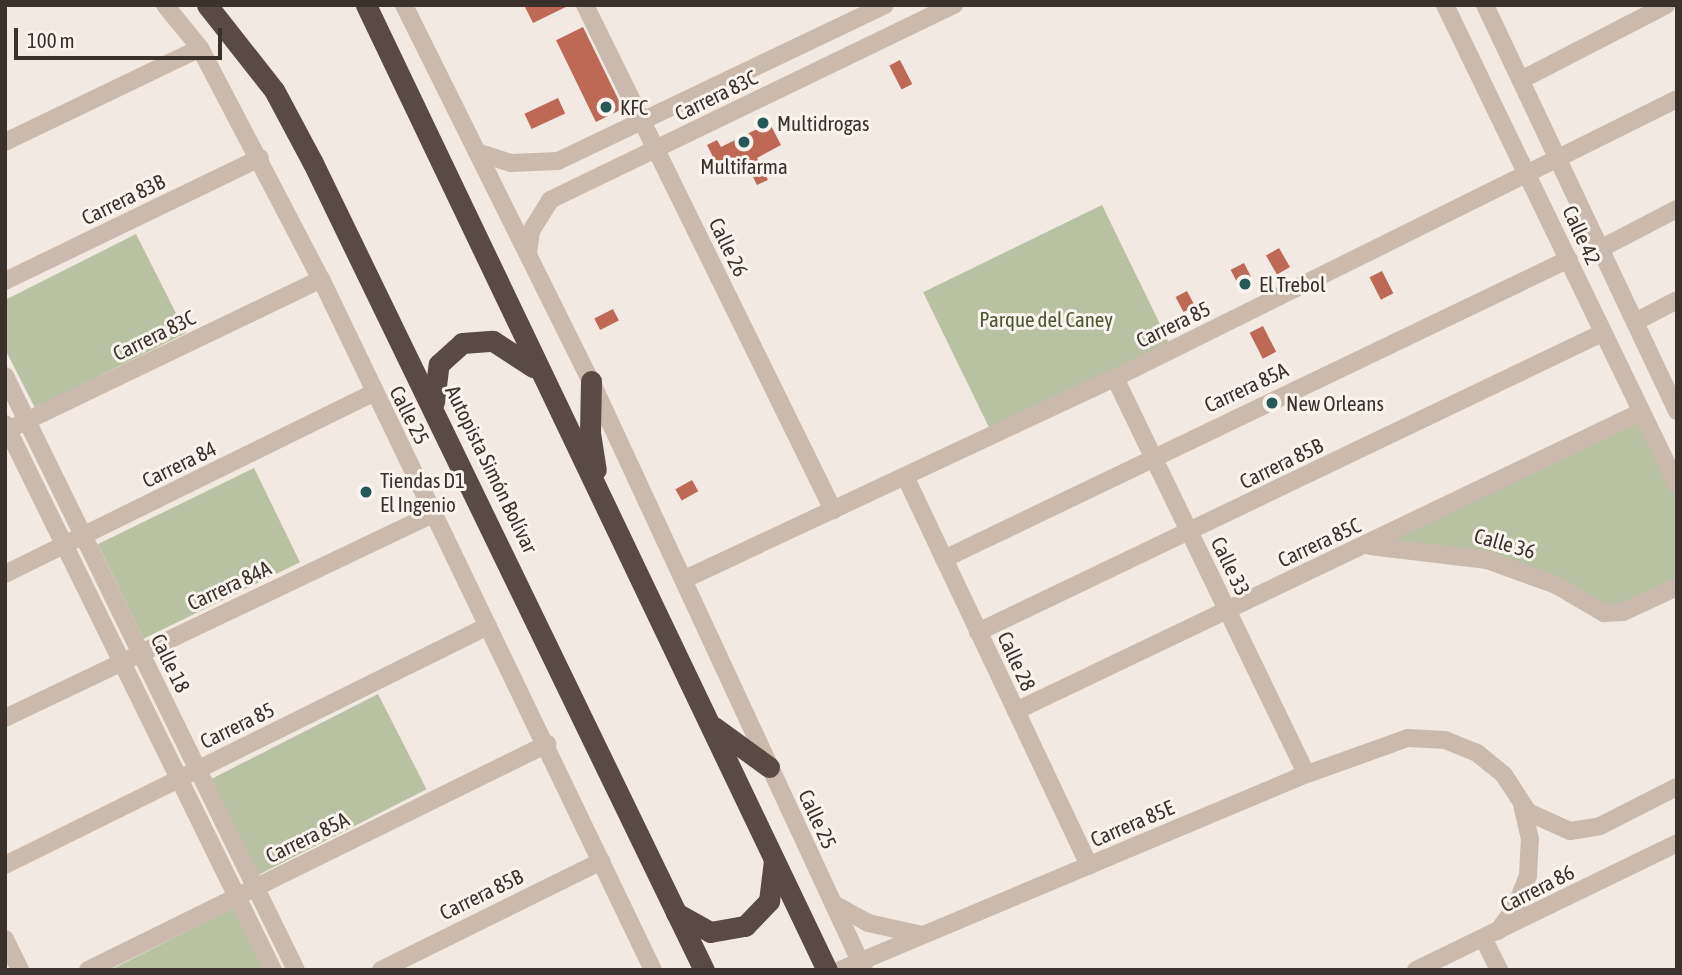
<!DOCTYPE html>
<meta charset="utf-8">
<style>
body{margin:0}
#map{position:relative;width:1682px;height:975px;overflow:hidden;background:#f2eae2;font-family:"Asap Condensed",sans-serif}
div>[style]{position:absolute}
[style*='--x']{left:calc(var(--x)*1px);top:calc(var(--y)*1px);width:calc(var(--w)*1px);rotate:calc(var(--a)*1deg)}
.green>*{inset:0;background:#b9c1a3;transform-origin:0 0}
.building>*{inset:0;background:#be6955;transform-origin:0 0}
.minor>*{height:18px;margin:-9px;padding:0 9px;transform-origin:9px;border-radius:9px;background:#cabaae}
.highway>*{height:21px;margin:-10.5px;padding:0 10.5px;transform-origin:10.5px;border-radius:10.5px;background:#5a4a44}
.dots>*{width:19px;height:19px;translate:-50% -50%;box-sizing:border-box;border:4px solid #faf4ef;border-radius:50%}
span{translate:-50% -50%;white-space:nowrap;text-align:center;line-height:1.15;-webkit-text-stroke:6px #faf4ef;paint-order:stroke}
.street-label{font-size:21px;color:#3a302c}
.poi-label{font-size:21px;color:#3a302c}
.left{translate:0 -50%;text-align:left}
.park-label{font-size:21px;color:#4b5731}
.frame{position:absolute;inset:0;border:7px solid #3a302c;pointer-events:none}
.scale{position:absolute;left:14px;top:28px;width:208px;height:32px;box-sizing:border-box;border:4px solid #3a302c;border-top:0;padding-left:9px;font-size:21px;line-height:24px;white-space:nowrap;color:#3a302c;-webkit-text-stroke:5px #faf4ef;paint-order:stroke}
</style>
<div id="map">
<div class="green">
<i style="left:1102px;top:205px;width:156px;height:199px;rotate:64deg"></i>
<i style="clip-path:polygon(136px 234px,186px 333px,35px 408px,5px 349px,5px 300px)"></i>
<i style="clip-path:polygon(1641px 412px,1677px 485px,1677px 587px,1623px 612px,1532px 574px,1366px 546px)"></i>
<i style="left:254px;top:468px;width:105px;height:174px;rotate:64deg"></i>
<i style="left:378px;top:694px;width:107px;height:191px;rotate:63deg"></i>
<i style="clip-path:polygon(233px 908px,264px 970px,110px 970px)"></i>
</div>
<div class="building">
<i style="clip-path:polygon(524px 5px,570px 5px,533px 23px)"></i>
<i style="left:583px;top:27px;width:91px;height:30px;rotate:64deg"></i>
<i style="left:900px;top:60px;width:27px;height:12px;rotate:63deg"></i>
<i style="left:558px;top:98px;width:17px;height:37px;rotate:65deg"></i>
<i style="clip-path:polygon(767px 118px,781px 145px,757px 158px,768px 180px,757px 185px,746px 163px,722px 175px,707px 145px,717px 140px,721px 147px,759px 128px,756px 123px)"></i>
<i style="left:1279px;top:248px;width:22px;height:15px;rotate:60deg"></i>
<i style="left:1244px;top:263px;width:22px;height:15px;rotate:63deg"></i>
<i style="left:1382px;top:271px;width:25px;height:14px;rotate:63deg"></i>
<i style="left:1187px;top:291px;width:17px;height:13px;rotate:62deg"></i>
<i style="left:613px;top:309px;width:13px;height:21px;rotate:63deg"></i>
<i style="left:1263px;top:326px;width:29px;height:15px;rotate:63deg"></i>
<i style="left:692px;top:480px;width:13px;height:19px;rotate:61deg"></i>
</div>
<div class="minor">
<i style="--x:165;--y:5;--w:55;--a:50.9"></i>
<i style="--x:200;--y:48;--w:261;--a:62.4"></i>
<i style="--x:321;--y:279;--w:767;--a:64.34"></i>
<i style="--x:404;--y:5;--w:420;--a:63.6"></i>
<i style="--x:591;--y:381;--w:649;--a:65.13"></i>
<i style="--x:585;--y:5;--w:563;--a:63.84"></i>
<i style="--x:1445;--y:5;--w:533;--a:64.2"></i>
<i style="--x:1485;--y:5;--w:449;--a:64.7"></i>
<i style="--x:1521;--y:80;--w:163;--a:-27.3"></i>
<i style="--x:5;--y:142;--w:216;--a:-25.7"></i>
<i style="--x:477;--y:152;--w:36;--a:18"></i>
<i style="--x:511;--y:163;--w:47;--a:-2.4"></i>
<i style="--x:558;--y:161;--w:362;--a:-25.5"></i>
<i style="--x:1600;--y:249;--w:87;--a:-27.5"></i>
<i style="--x:528;--y:253;--w:22;--a:-82"></i>
<i style="--x:531;--y:231;--w:36;--a:-58"></i>
<i style="--x:550;--y:200;--w:449;--a:-25.8"></i>
<i style="--x:5;--y:281;--w:283;--a:-25.8"></i>
<i style="--x:1635;--y:322;--w:47;--a:-27.6"></i>
<i style="--x:5;--y:376;--w:661;--a:63.9"></i>
<i style="--x:1115;--y:378;--w:439;--a:64.2"></i>
<i style="--x:5;--y:424;--w:608;--a:63.86"></i>
<i style="--x:18;--y:425;--w:336;--a:-25.7"></i>
<i style="--x:905;--y:476;--w:431;--a:64.7"></i>
<i style="--x:1370;--y:546;--w:118;--a:6.8"></i>
<i style="--x:1487;--y:560;--w:73;--a:19.9"></i>
<i style="--x:1556;--y:585;--w:56;--a:30.3"></i>
<i style="--x:1604;--y:613;--w:19;--a:-3"></i>
<i style="--x:1623;--y:612;--w:60;--a:-24.8"></i>
<i style="--x:944;--y:559;--w:693;--a:-25.64"></i>
<i style="--x:5;--y:574;--w:410;--a:-26.2"></i>
<i style="--x:685;--y:579;--w:475;--a:-25.1"></i>
<i style="--x:1115;--y:378;--w:627;--a:-26.4"></i>
<i style="--x:978;--y:632;--w:692;--a:-25.6"></i>
<i style="--x:1016;--y:711;--w:693;--a:-25.57"></i>
<i style="--x:5;--y:718;--w:476;--a:-25.5"></i>
<i style="--x:5;--y:865;--w:539;--a:-26.33"></i>
<i style="--x:834;--y:904;--w:39;--a:29"></i>
<i style="--x:868;--y:923;--w:55;--a:12.5"></i>
<i style="--x:1498;--y:931;--w:29;--a:-54"></i>
<i style="--x:1515;--y:908;--w:35;--a:-68"></i>
<i style="--x:1528;--y:875;--w:36;--a:-87"></i>
<i style="--x:1530;--y:839;--w:35;--a:-103"></i>
<i style="--x:5;--y:939;--w:34;--a:64"></i>
<i style="--x:1484;--y:940;--w:34;--a:63"></i>
<i style="--x:88;--y:970;--w:512;--a:-26.21"></i>
<i style="--x:381;--y:970;--w:246;--a:-26.3"></i>
<i style="--x:840;--y:970;--w:495;--a:-22.8"></i>
<i style="--x:1296;--y:778;--w:119;--a:-19.7"></i>
<i style="--x:1408;--y:738;--w:37;--a:3"></i>
<i style="--x:1445;--y:740;--w:35;--a:22"></i>
<i style="--x:1477;--y:753;--w:35;--a:39"></i>
<i style="--x:1504;--y:775;--w:44;--a:57"></i>
<i style="--x:1528;--y:812;--w:46;--a:24.3"></i>
<i style="--x:1570;--y:831;--w:30;--a:-9"></i>
<i style="--x:1600;--y:826;--w:86;--a:-26.9"></i>
<i style="--x:1416;--y:970;--w:290;--a:-25.9"></i>
</div>
<div class="highway">
<i style="--x:207;--y:5;--w:108;--a:51.8"></i>
<i style="--x:274;--y:90;--w:83;--a:61.9"></i>
<i style="--x:313;--y:163;--w:897;--a:64.15"></i>
<i style="--x:366;--y:5;--w:1069;--a:64.47"></i>
<i style="--x:591;--y:381;--w:52;--a:91.1"></i>
<i style="--x:590;--y:433;--w:37;--a:81"></i>
<i style="--x:434;--y:402;--w:38;--a:-83"></i>
<i style="--x:439;--y:364;--w:31;--a:-42"></i>
<i style="--x:462;--y:343;--w:31;--a:-4"></i>
<i style="--x:493;--y:341;--w:48;--a:33"></i>
<i style="--x:714;--y:727;--w:68;--a:36"></i>
<i style="--x:676;--y:913;--w:39;--a:29"></i>
<i style="--x:710;--y:932;--w:36;--a:-10"></i>
<i style="--x:745;--y:926;--w:35;--a:-46"></i>
<i style="--x:769;--y:901;--w:41;--a:-83"></i>
</div>
<div class="dots">
<i style="left:606px;top:107px;background:#245859"></i>
<i style="left:763px;top:123px;background:#245859"></i>
<i style="left:744px;top:142px;background:#245859"></i>
<i style="left:1245px;top:284px;background:#245859"></i>
<i style="left:1272px;top:403px;background:#245859"></i>
<i style="left:366px;top:492px;background:#245859"></i>
</div>
<div class="street-label">
<span style="left:716px;top:95px;rotate:-26deg">Carrera 83C</span>
<span style="left:123px;top:199px;rotate:-26deg">Carrera 83B</span>
<span style="left:1582px;top:235px;rotate:65deg">Calle 42</span>
<span style="left:729px;top:247px;rotate:64deg">Calle 26</span>
<span style="left:1173px;top:324px;rotate:-26deg">Carrera 85</span>
<span style="left:154px;top:335px;rotate:-26deg">Carrera 83C</span>
<span style="left:1246px;top:387px;rotate:-25deg">Carrera 85A</span>
<span style="left:410px;top:415px;rotate:63deg">Calle 25</span>
<span style="left:1281px;top:463px;rotate:-26deg">Carrera 85B</span>
<span style="left:179px;top:464px;rotate:-26deg">Carrera 84</span>
<span style="left:492px;top:469px;rotate:64deg">Autopista Simón Bolívar</span>
<span style="left:1319px;top:542px;rotate:-25deg">Carrera 85C</span>
<span style="left:1505px;top:543px;rotate:16deg">Calle 36</span>
<span style="left:1231px;top:566px;rotate:64deg">Calle 33</span>
<span style="left:229px;top:585px;rotate:-25deg">Carrera 84A</span>
<span style="left:1017px;top:661px;rotate:65deg">Calle 28</span>
<span style="left:171px;top:663px;rotate:64deg">Calle 18</span>
<span style="left:237px;top:725px;rotate:-26deg">Carrera 85</span>
<span style="left:818px;top:819px;rotate:65deg">Calle 25</span>
<span style="left:1132px;top:823px;rotate:-23deg">Carrera 85E</span>
<span style="left:307px;top:837px;rotate:-26deg">Carrera 85A</span>
<span style="left:1537px;top:888px;rotate:-27deg">Carrera 86</span>
<span style="left:481px;top:894px;rotate:-26deg">Carrera 85B</span>
</div>
<div class="poi-label">
<span class="left" style="left:620px;top:107px">KFC</span>
<span class="left" style="left:777px;top:123px">Multidrogas</span>
<span style="left:744px;top:166px">Multifarma</span>
<span class="left" style="left:1259px;top:284px">El Trebol</span>
<span class="left" style="left:1286px;top:403px">New Orleans</span>
<span class="left" style="left:380px;top:492px">Tiendas D1<br>El Ingenio</span>
</div>
<div class="park-label">
<span style="left:1046px;top:319px">Parque del Caney</span>
</div>
<div class="frame"></div>
<div class="scale">100 m</div>
</div>
